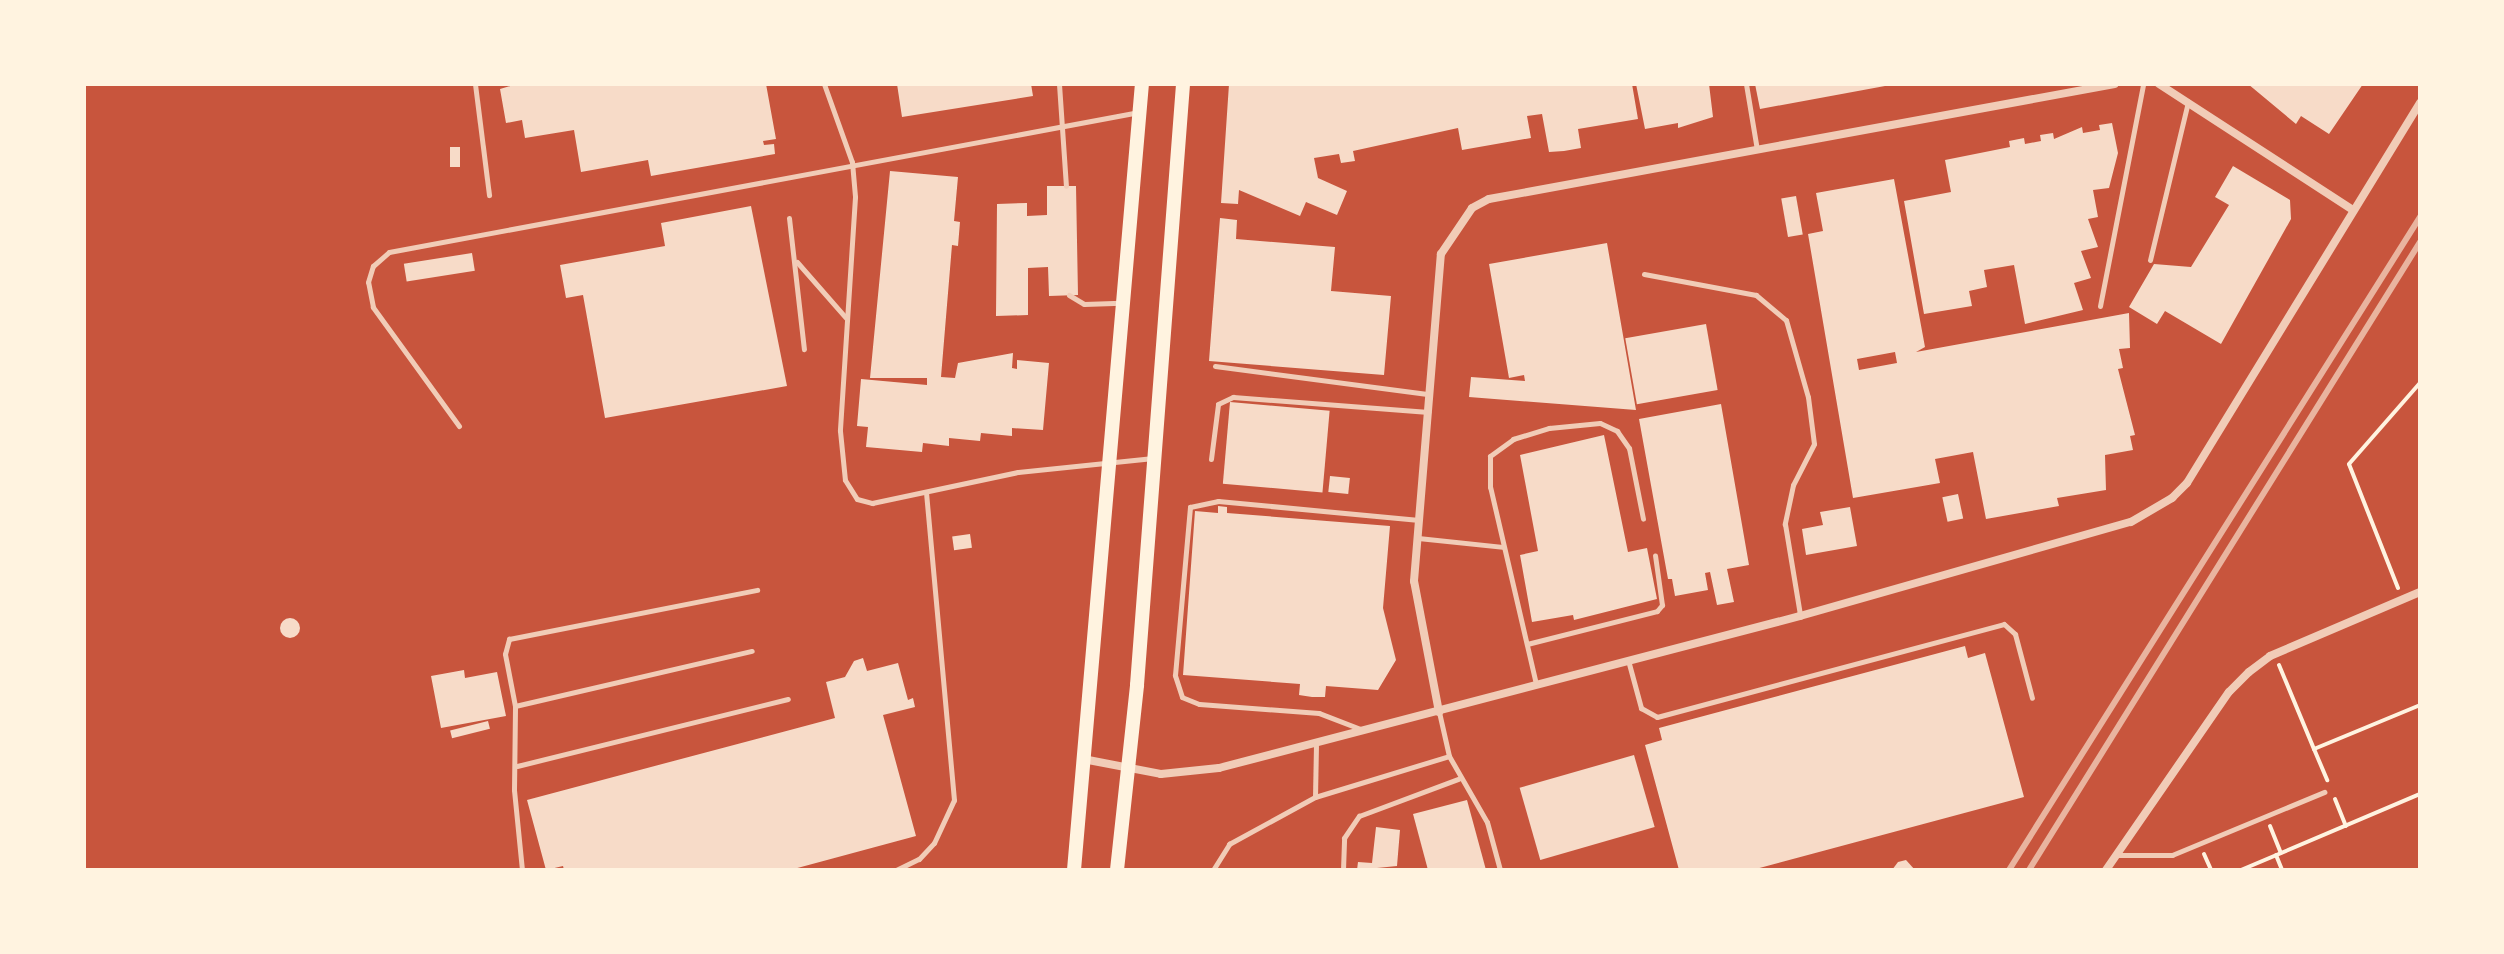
<!DOCTYPE html>
<style>
body{margin:0}
#map{position:relative;width:2504px;height:954px;overflow:hidden;background:#c8553d;font-family:Manrope,sans-serif}
div>[style]{position:absolute}
[style*='--x']{left:calc(var(--x)*1px);top:calc(var(--y)*1px);width:calc(var(--w)*1px);rotate:calc(var(--a)*1deg)}
.building>*{inset:0;background:#f7dbc8;transform-origin:0 0}
.round{border-radius:50%}
.path>*{height:4px;margin:-2px;padding:0 2px;transform-origin:2px;border-radius:2px;background:#fff3e0}
.service>*{height:5px;margin:-2.5px;padding:0 2.5px;transform-origin:2.5px;border-radius:2.5px;background:#f1ccb7}
.minor>*{height:8px;margin:-4px;padding:0 4px;transform-origin:4px;border-radius:4px;background:#f1ccb7}
.secondary>*{height:14px;margin:-7px;padding:0 7px;transform-origin:7px;border-radius:7px;background:#fff3e0}
.rail>*{height:6px;margin:-3px;padding:0 3px;transform-origin:3px;border-radius:3px;background:#e9b49f}
span{translate:-50% -50%;white-space:nowrap;text-align:center;line-height:1.15;-webkit-text-stroke:8px #fff3e0;paint-order:stroke}
.frame{position:absolute;inset:0;border:86px solid #fff3e0;pointer-events:none}
</style>
<div id="map">
<div class="building">
<i style="clip-path:polygon(517px 84px,766px 84px,776px 139px,763px 141px,764px 145px,774px 144px,775px 154px,651px 176px,648px 160px,581px 172px,574px 130px,525px 138px,522px 120px,506px 123px,500px 89px)"></i>
<i style="clip-path:polygon(897px 84px,1031px 84px,1033px 96px,902px 117px)"></i>
<i style="clip-path:polygon(1229px 84px,1632px 84px,1638px 119px,1578px 129px,1581px 148px,1564px 151px,1549px 152px,1542px 114px,1527px 116px,1531px 138px,1462px 150px,1458px 128px,1353px 151px,1355px 161px,1341px 163px,1339px 154px,1314px 158px,1318px 178px,1347px 191px,1337px 215px,1306px 202px,1300px 216px,1239px 190px,1238px 204px,1221px 203px)"></i>
<i style="clip-path:polygon(1636px 84px,1709px 84px,1713px 117px,1678px 128px,1678px 123px,1645px 129px)"></i>
<i style="clip-path:polygon(1755px 84px,1885px 84px,1885px 86px,1760px 109px)"></i>
<i style="clip-path:polygon(2248px 84px,2363px 84px,2329px 134px,2301px 116px,2296px 124px)"></i>
<i style="clip-path:polygon(2112px 123px,2118px 153px,2109px 188px,2093px 190px,2098px 217px,2088px 219px,2098px 247px,2081px 251px,2091px 278px,2074px 283px,2083px 310px,2025px 324px,2014px 265px,1984px 270px,1987px 287px,1969px 291px,1972px 306px,1924px 314px,1904px 201px,1951px 192px,1945px 160px,2010px 147px,2009px 141px,2024px 138px,2025px 144px,2041px 141px,2040px 135px,2053px 133px,2054px 139px,2082px 127px,2083px 133px,2100px 130px,2099px 125px)"></i>
<i style="left:450px;top:147px;width:10px;height:20px"></i>
<i style="clip-path:polygon(2233px 166px,2290px 200px,2291px 219px,2221px 344px,2165px 311px,2157px 324px,2129px 307px,2154px 264px,2191px 267px,2229px 205px,2215px 197px)"></i>
<i style="clip-path:polygon(890px 171px,958px 177px,954px 221px,960px 222px,958px 246px,952px 245px,941px 377px,955px 378px,958px 363px,1013px 353px,1012px 368px,1017px 369px,1017px 360px,1049px 363px,1043px 430px,1012px 428px,1012px 436px,981px 433px,980px 441px,949px 438px,949px 446px,923px 443px,922px 452px,866px 447px,868px 427px,857px 426px,861px 379px,927px 385px,927px 378px,870px 378px)"></i>
<i style="clip-path:polygon(evenodd,1894px 179px,1925px 347px,1916px 352px,2129px 313px,2130px 348px,2119px 349px,2123px 368px,2118px 369px,2135px 435px,2130px 436px,2133px 450px,2105px 455px,2106px 490px,2057px 498px,2059px 506px,1986px 519px,1973px 452px,1935px 459px,1940px 483px,1853px 498px,1808px 234px,1823px 231px,1816px 193px,1894px 179px,1895px 352px,1897px 363px,1859px 370px,1857px 359px,1895px 352px)"></i>
<i style="clip-path:polygon(1047px 186px,1076px 186px,1078px 295px,1049px 296px,1048px 267px,1028px 268px,1028px 315px,996px 316px,997px 204px,1027px 203px,1027px 216px,1047px 215px)"></i>
<i style="left:1796px;top:196px;width:39px;height:15px;rotate:80deg"></i>
<i style="clip-path:polygon(751px 206px,787px 386px,605px 418px,583px 295px,566px 298px,560px 265px,665px 246px,661px 223px)"></i>
<i style="clip-path:polygon(1220px 218px,1237px 220px,1236px 239px,1335px 247px,1331px 291px,1391px 296px,1384px 375px,1209px 361px)"></i>
<i style="clip-path:polygon(1607px 243px,1636px 410px,1469px 397px,1471px 377px,1525px 381px,1524px 375px,1509px 378px,1489px 264px)"></i>
<i style="left:472px;top:253px;width:18px;height:69px;rotate:81deg"></i>
<i style="left:1706px;top:324px;width:67px;height:82px;rotate:80deg"></i>
<i style="left:1230px;top:402px;width:100px;height:82px;rotate:5deg"></i>
<i style="clip-path:polygon(1721px 404px,1749px 565px,1727px 569px,1734px 602px,1717px 605px,1710px 572px,1705px 573px,1708px 590px,1675px 596px,1672px 579px,1668px 579px,1639px 419px)"></i>
<i style="clip-path:polygon(1604px 435px,1628px 552px,1647px 548px,1657px 599px,1574px 620px,1573px 615px,1532px 622px,1520px 555px,1538px 551px,1520px 455px)"></i>
<i style="left:1330px;top:476px;width:20px;height:16px;rotate:6deg"></i>
<i style="left:1958px;top:494px;width:25px;height:16px;rotate:78deg"></i>
<i style="clip-path:polygon(1218px 506px,1227px 507px,1227px 513px,1390px 526px,1383px 608px,1396px 660px,1378px 690px,1326px 686px,1325px 697px,1312px 697px,1299px 695px,1300px 684px,1183px 675px,1195px 511px,1218px 513px)"></i>
<i style="clip-path:polygon(1850px 507px,1857px 546px,1806px 555px,1802px 529px,1823px 525px,1820px 512px)"></i>
<i style="left:970px;top:534px;width:14px;height:18px;rotate:82deg"></i>
<i class="round" style="left:280px;top:618px;width:20px;height:20px"></i>
<i style="clip-path:polygon(1965px 646px,1968px 658px,1985px 653px,2024px 797px,1752px 870px,1679px 870px,1645px 745px,1662px 740px,1659px 728px)"></i>
<i style="clip-path:polygon(863px 658px,867px 671px,898px 663px,908px 700px,913px 698px,915px 707px,883px 715px,916px 836px,790px 870px,564px 870px,563px 866px,546px 870px,527px 800px,835px 718px,826px 682px,845px 677px,854px 661px)"></i>
<i style="clip-path:polygon(464px 670px,465px 678px,497px 672px,506px 716px,441px 728px,431px 676px)"></i>
<i style="left:488px;top:721px;width:8px;height:39px;rotate:76deg"></i>
<i style="left:1634px;top:755px;width:75px;height:119px;rotate:74deg"></i>
<i style="clip-path:polygon(1467px 800px,1486px 870px,1428px 870px,1413px 814px)"></i>
<i style="clip-path:polygon(1376px 827px,1400px 830px,1397px 866px,1357px 870px,1358px 862px,1372px 863px)"></i>
<i style="clip-path:polygon(1906px 860px,1915px 870px,1892px 870px,1898px 862px)"></i>
</div>
<div class="path">
<i style="--x:2398;--y:588;--w:133;--a:-111.6"></i>
<i style="--x:2349;--y:464;--w:108;--a:-48.8"></i>
<i style="--x:2279;--y:665;--w:91;--a:67.4"></i>
<i style="--x:2314;--y:749;--w:115;--a:-22.5"></i>
<i style="--x:2314;--y:749;--w:34;--a:67"></i>
<i style="--x:2335;--y:799;--w:29;--a:68"></i>
<i style="--x:2270;--y:826;--w:29;--a:68"></i>
<i style="--x:2204;--y:854;--w:17;--a:66"></i>
<i style="--x:2276;--y:855;--w:16;--a:68"></i>
<i style="--x:2241;--y:870;--w:194;--a:-23"></i>
</div>
<div class="service">
<i style="--x:475;--y:84;--w:112;--a:82.8"></i>
<i style="--x:824;--y:84;--w:83;--a:70.3"></i>
<i style="--x:852;--y:162;--w:35;--a:85"></i>
<i style="--x:855;--y:197;--w:234;--a:93.7"></i>
<i style="--x:840;--y:431;--w:49;--a:84.2"></i>
<i style="--x:845;--y:480;--w:22;--a:58"></i>
<i style="--x:857;--y:499;--w:16;--a:15"></i>
<i style="--x:872;--y:503;--w:149;--a:-12"></i>
<i style="--x:1018;--y:472;--w:136;--a:-5.9"></i>
<i style="--x:1059;--y:84;--w:102;--a:86.1"></i>
<i style="--x:1746;--y:84;--w:67;--a:80.5"></i>
<i style="--x:789;--y:218;--w:132;--a:83.5"></i>
<i style="--x:2150;--y:260;--w:163;--a:-76.5"></i>
<i style="--x:797;--y:262;--w:74;--a:48.8"></i>
<i style="--x:1644;--y:274;--w:114;--a:10.6"></i>
<i style="--x:1756;--y:295;--w:39;--a:40"></i>
<i style="--x:1786;--y:320;--w:80;--a:74.1"></i>
<i style="--x:1808;--y:397;--w:47;--a:82.7"></i>
<i style="--x:1814;--y:444;--w:46;--a:117.1"></i>
<i style="--x:1793;--y:485;--w:40;--a:102"></i>
<i style="--x:1785;--y:524;--w:92;--a:80.6"></i>
<i style="--x:1069;--y:295;--w:17;--a:31"></i>
<i style="--x:1084;--y:304;--w:37;--a:-2"></i>
<i style="--x:2100;--y:306;--w:226;--a:-79"></i>
<i style="--x:1215;--y:366;--w:216;--a:7.5"></i>
<i style="--x:459;--y:426;--w:147;--a:-125.9"></i>
<i style="--x:373;--y:307;--w:25;--a:-101"></i>
<i style="--x:368;--y:282;--w:17;--a:-73"></i>
<i style="--x:373;--y:266;--w:21;--a:-41"></i>
<i style="--x:389;--y:252;--w:763;--a:-10.57"></i>
<i style="--x:1211;--y:459;--w:55;--a:-82.7"></i>
<i style="--x:1218;--y:404;--w:17;--a:-25"></i>
<i style="--x:1233;--y:397;--w:196;--a:4.4"></i>
<i style="--x:1418;--y:538;--w:85;--a:6"></i>
<i style="--x:1527;--y:644;--w:134;--a:-14.2"></i>
<i style="--x:1657;--y:611;--w:8;--a:-50"></i>
<i style="--x:1662;--y:605;--w:50;--a:-98"></i>
<i style="--x:1628;--y:660;--w:50;--a:74.8"></i>
<i style="--x:1641;--y:708;--w:18;--a:29"></i>
<i style="--x:1657;--y:717;--w:359;--a:-15"></i>
<i style="--x:2004;--y:624;--w:15;--a:42"></i>
<i style="--x:2015;--y:634;--w:66;--a:75.1"></i>
<i style="--x:1536;--y:684;--w:202;--a:-103.1"></i>
<i style="--x:1490;--y:487;--w:31;--a:-90"></i>
<i style="--x:1490;--y:456;--w:29;--a:-36"></i>
<i style="--x:1513;--y:439;--w:38;--a:-17"></i>
<i style="--x:1549;--y:428;--w:51;--a:-5.6"></i>
<i style="--x:1600;--y:423;--w:19;--a:25"></i>
<i style="--x:1617;--y:431;--w:21;--a:55"></i>
<i style="--x:1629;--y:448;--w:72;--a:78.8"></i>
<i style="--x:515;--y:706;--w:53;--a:-100.9"></i>
<i style="--x:505;--y:654;--w:16;--a:-75"></i>
<i style="--x:509;--y:639;--w:253;--a:-11.2"></i>
<i style="--x:1439;--y:712;--w:45;--a:77.2"></i>
<i style="--x:1449;--y:756;--w:76;--a:60.1"></i>
<i style="--x:1487;--y:822;--w:50;--a:74.8"></i>
<i style="--x:1363;--y:730;--w:47;--a:-158.9"></i>
<i style="--x:1319;--y:713;--w:120;--a:-175.7"></i>
<i style="--x:1199;--y:704;--w:18;--a:-158"></i>
<i style="--x:1182;--y:697;--w:23;--a:-108"></i>
<i style="--x:1175;--y:675;--w:169;--a:-84.9"></i>
<i style="--x:1190;--y:507;--w:29;--a:-12"></i>
<i style="--x:1218;--y:501;--w:202;--a:5.4"></i>
<i style="--x:517;--y:766;--w:279;--a:-13.9"></i>
<i style="--x:1315;--y:797;--w:51;--a:-88.9"></i>
<i style="--x:2117;--y:855;--w:55;--a:0"></i>
<i style="--x:2172;--y:855;--w:165;--a:-22.5"></i>
<i style="--x:522;--y:870;--w:80;--a:-95.7"></i>
<i style="--x:514;--y:790;--w:84;--a:-89.3"></i>
<i style="--x:515;--y:706;--w:243;--a:-13.1"></i>
<i style="--x:896;--y:870;--w:25;--a:-26"></i>
<i style="--x:919;--y:859;--w:22;--a:-47"></i>
<i style="--x:934;--y:843;--w:47;--a:-65.1"></i>
<i style="--x:954;--y:800;--w:309;--a:-95.2"></i>
<i style="--x:1213;--y:870;--w:31;--a:-58"></i>
<i style="--x:1229;--y:844;--w:98;--a:-28.7"></i>
<i style="--x:1315;--y:797;--w:140;--a:-17"></i>
<i style="--x:1343;--y:870;--w:32;--a:-88"></i>
<i style="--x:1344;--y:838;--w:27;--a:-56"></i>
<i style="--x:1359;--y:816;--w:106;--a:-20.5"></i>
</div>
<div class="minor">
<i style="--x:2159;--y:84;--w:231;--a:33"></i>
<i style="--x:1439;--y:712;--w:133;--a:-100.8"></i>
<i style="--x:1414;--y:581;--w:328;--a:-85.3"></i>
<i style="--x:1441;--y:254;--w:55;--a:-56"></i>
<i style="--x:1472;--y:208;--w:19;--a:-28"></i>
<i style="--x:1489;--y:199;--w:636;--a:-10.41"></i>
<i style="--x:1083;--y:759;--w:79;--a:10.9"></i>
<i style="--x:1161;--y:774;--w:58;--a:-5.9"></i>
<i style="--x:1219;--y:768;--w:601;--a:-14.66"></i>
<i style="--x:1800;--y:616;--w:344;--a:-15.9"></i>
<i style="--x:2131;--y:522;--w:48;--a:-30.3"></i>
<i style="--x:2172;--y:498;--w:21;--a:-45"></i>
<i style="--x:2187;--y:483;--w:446;--a:-58.5"></i>
<i style="--x:2106;--y:870;--w:216;--a:-55.4"></i>
<i style="--x:2229;--y:692;--w:28;--a:-45"></i>
<i style="--x:2249;--y:672;--w:26;--a:-37"></i>
<i style="--x:2270;--y:656;--w:163;--a:-23.1"></i>
</div>
<div class="secondary">
<i style="--x:1074;--y:870;--w:789;--a:-85.06"></i>
<i style="--x:1117;--y:870;--w:186;--a:-83.8"></i>
<i style="--x:1137;--y:685;--w:603;--a:-85.62"></i>
</div>
<div class="rail">
<i style="--x:2009;--y:870;--w:772;--a:-57.81"></i>
<i style="--x:2029;--y:870;--w:740;--a:-58.09"></i>
</div>
<div class="frame"></div>
</div>
